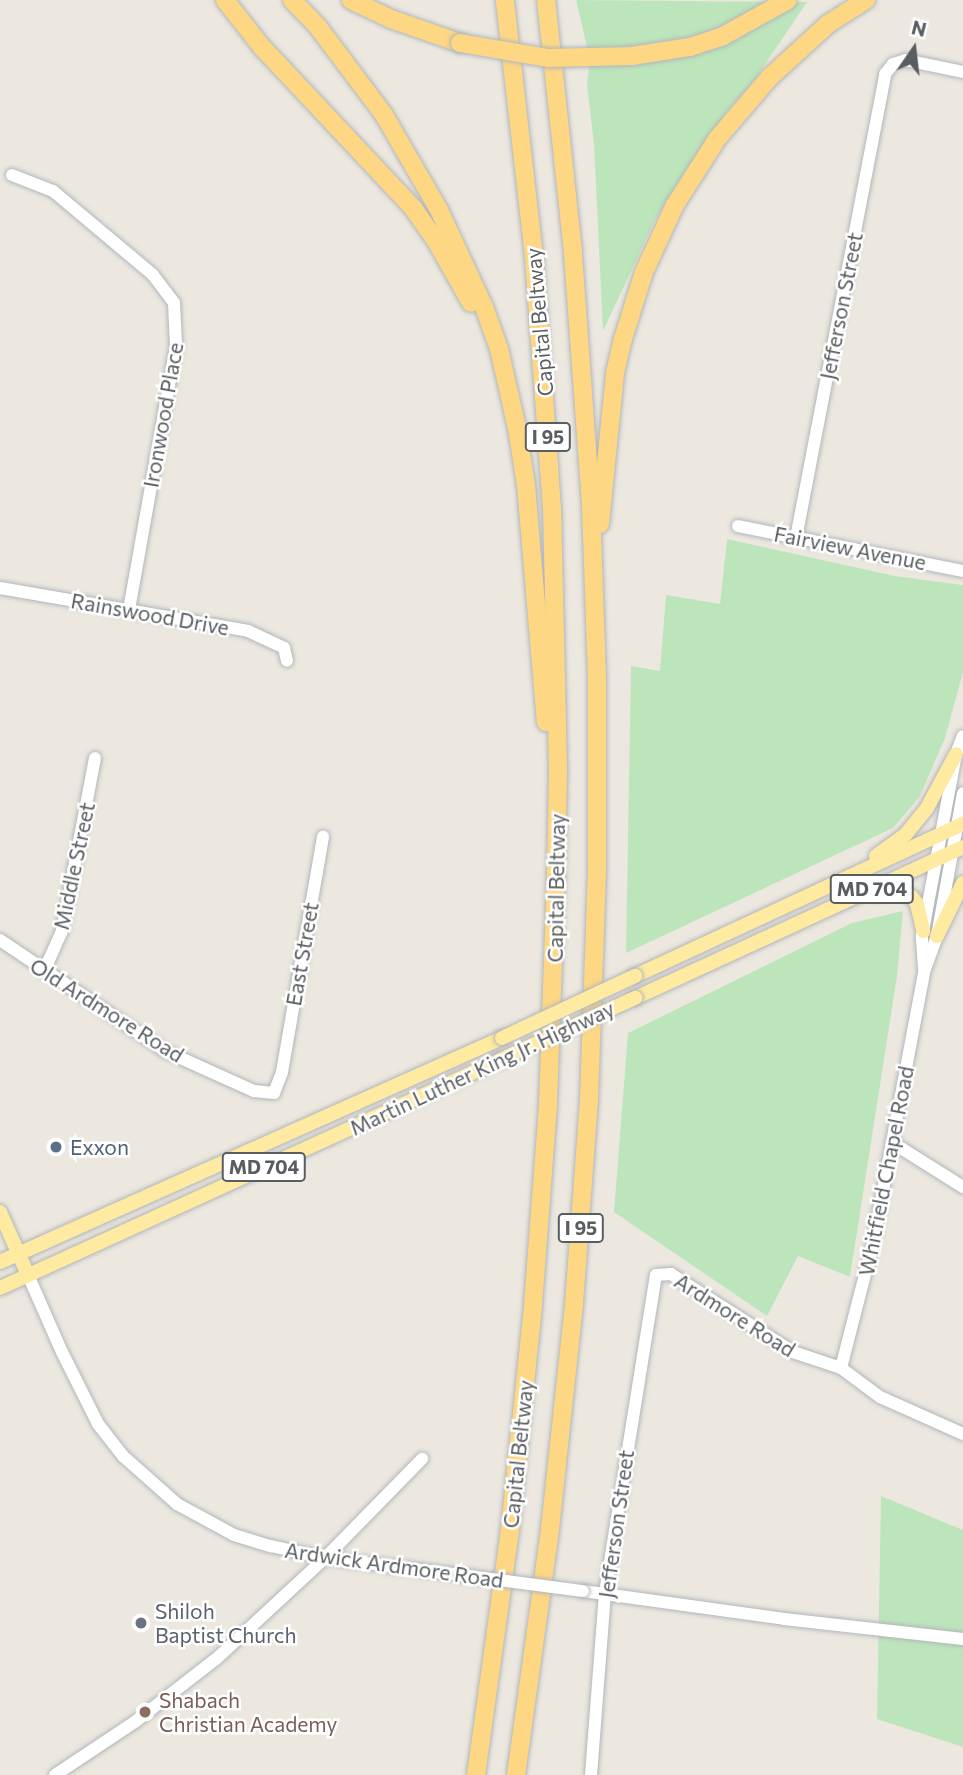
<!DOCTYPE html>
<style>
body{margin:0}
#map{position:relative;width:963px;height:1775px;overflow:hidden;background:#ece8df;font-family:Commissioner,sans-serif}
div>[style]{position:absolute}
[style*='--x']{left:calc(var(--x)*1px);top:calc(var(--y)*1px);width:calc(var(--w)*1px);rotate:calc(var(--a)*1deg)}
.green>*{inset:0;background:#bde5bb}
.roads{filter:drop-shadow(0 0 2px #b2b6bb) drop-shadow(0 0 2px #b2b6bb)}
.minor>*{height:12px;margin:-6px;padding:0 6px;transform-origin:6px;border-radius:6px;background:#fff}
.major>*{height:14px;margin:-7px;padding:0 7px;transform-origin:7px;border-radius:7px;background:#ffeaa1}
.highway>*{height:18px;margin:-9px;padding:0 9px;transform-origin:9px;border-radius:9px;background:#fed784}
.bridges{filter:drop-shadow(0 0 2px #b2b6bb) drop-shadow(0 0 2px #b2b6bb)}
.minor-bridge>*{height:12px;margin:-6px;padding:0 6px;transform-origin:6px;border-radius:6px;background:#fff}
.major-bridge>*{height:14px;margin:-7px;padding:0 7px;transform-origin:7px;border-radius:7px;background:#ffeaa1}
.highway-bridge>*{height:18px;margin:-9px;padding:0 9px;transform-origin:9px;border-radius:9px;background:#fed784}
.dots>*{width:19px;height:19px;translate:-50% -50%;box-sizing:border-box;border:4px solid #fff;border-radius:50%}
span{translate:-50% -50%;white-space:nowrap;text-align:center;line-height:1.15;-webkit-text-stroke:5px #fff;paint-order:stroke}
.shield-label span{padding:2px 5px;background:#fff;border:2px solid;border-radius:5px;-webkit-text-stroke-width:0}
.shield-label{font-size:19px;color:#585d61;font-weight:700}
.street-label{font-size:21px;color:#585d61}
.service-label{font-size:21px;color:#4e5e75}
.left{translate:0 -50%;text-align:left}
.worship-label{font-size:21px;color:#5b616d}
.education-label{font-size:21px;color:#785e54}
.north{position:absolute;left:879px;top:14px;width:70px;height:70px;-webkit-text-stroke:5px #fff;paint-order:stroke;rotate:14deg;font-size:19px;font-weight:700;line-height:28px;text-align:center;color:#585d61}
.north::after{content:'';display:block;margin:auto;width:24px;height:32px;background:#585d61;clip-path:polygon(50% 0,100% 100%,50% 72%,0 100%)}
</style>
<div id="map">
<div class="green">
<i style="clip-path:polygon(576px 0,807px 2px,751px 85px,728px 110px,655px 220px,603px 331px,594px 144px,587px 85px,590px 59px)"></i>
<i style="clip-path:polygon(727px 539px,895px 576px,963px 585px,963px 672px,945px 738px,920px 796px,893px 828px,626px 953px,631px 666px,660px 671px,666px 595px,720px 604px)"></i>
<i style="clip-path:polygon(903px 911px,897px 976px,850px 1277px,798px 1256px,767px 1316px,614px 1212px,628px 1033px,852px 923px)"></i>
<i style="clip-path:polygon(881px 1496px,963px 1530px,963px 1747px,877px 1719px)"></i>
</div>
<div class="roads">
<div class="minor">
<i style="--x:12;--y:175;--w:44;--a:21.3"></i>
<i style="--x:53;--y:191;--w:131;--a:40"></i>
<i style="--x:153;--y:275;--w:35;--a:53"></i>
<i style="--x:174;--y:303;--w:43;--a:87.3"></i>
<i style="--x:176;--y:346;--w:268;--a:100.1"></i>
<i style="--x:738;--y:526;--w:229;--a:11.3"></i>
<i style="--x:796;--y:538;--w:472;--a:-79.1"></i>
<i style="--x:885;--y:74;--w:13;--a:-51"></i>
<i style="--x:893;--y:64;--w:14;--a:-17"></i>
<i style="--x:906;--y:60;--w:58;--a:11.9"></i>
<i style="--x:0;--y:588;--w:252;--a:9.8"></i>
<i style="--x:248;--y:631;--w:40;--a:25"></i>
<i style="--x:284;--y:648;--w:13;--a:77"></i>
<i style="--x:0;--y:940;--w:199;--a:33.9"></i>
<i style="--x:165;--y:1051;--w:98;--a:24.2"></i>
<i style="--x:254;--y:1091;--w:20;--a:6"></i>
<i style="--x:274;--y:1093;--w:22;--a:-69"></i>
<i style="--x:282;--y:1072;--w:239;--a:-80.1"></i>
<i style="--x:924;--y:968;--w:32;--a:-94"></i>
<i style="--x:922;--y:936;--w:185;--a:-79.4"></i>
<i style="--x:956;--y:754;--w:19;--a:-69"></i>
<i style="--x:44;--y:971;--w:44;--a:-65.8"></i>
<i style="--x:62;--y:931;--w:176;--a:-79.2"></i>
<i style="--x:893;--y:1143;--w:83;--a:32.2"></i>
<i style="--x:28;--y:1275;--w:84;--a:66.2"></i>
<i style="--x:62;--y:1352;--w:80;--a:63.4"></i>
<i style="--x:98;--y:1424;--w:41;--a:52"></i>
<i style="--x:123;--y:1456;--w:72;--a:41.6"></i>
<i style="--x:177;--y:1504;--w:65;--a:28.5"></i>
<i style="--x:234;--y:1535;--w:39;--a:17"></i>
<i style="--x:271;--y:1546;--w:55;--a:12.5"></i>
<i style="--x:325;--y:1558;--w:137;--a:7.1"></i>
<i style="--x:841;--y:1368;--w:129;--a:-75.6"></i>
<i style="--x:873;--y:1243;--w:276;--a:-79.3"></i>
<i style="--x:924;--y:972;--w:38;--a:-70"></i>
<i style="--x:937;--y:936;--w:145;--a:-79.7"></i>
<i style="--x:583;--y:1591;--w:203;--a:7.9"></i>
<i style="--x:784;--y:1619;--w:180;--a:6.4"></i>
<i style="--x:55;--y:1775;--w:97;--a:-33.7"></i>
<i style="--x:136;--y:1721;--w:101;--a:-37.8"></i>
<i style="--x:216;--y:1659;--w:149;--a:-42.8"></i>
<i style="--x:325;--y:1558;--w:139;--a:-45.6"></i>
<i style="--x:591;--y:1775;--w:183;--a:-85.6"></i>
<i style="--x:605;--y:1593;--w:322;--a:-80.9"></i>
<i style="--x:656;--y:1275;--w:15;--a:-4"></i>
<i style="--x:671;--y:1274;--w:145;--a:32.6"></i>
<i style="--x:793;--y:1352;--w:51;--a:18.4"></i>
<i style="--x:841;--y:1368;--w:49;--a:36.6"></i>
<i style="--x:880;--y:1397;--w:91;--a:24"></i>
</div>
<div class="major">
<i style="--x:876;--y:856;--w:37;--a:-36"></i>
<i style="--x:906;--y:834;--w:33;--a:-51"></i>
<i style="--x:927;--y:808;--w:61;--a:-61.8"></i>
<i style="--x:875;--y:894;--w:21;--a:-11"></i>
<i style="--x:896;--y:890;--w:17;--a:24"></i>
<i style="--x:912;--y:897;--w:9;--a:54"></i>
<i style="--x:917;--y:904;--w:28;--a:77"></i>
<i style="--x:937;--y:936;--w:59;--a:-63.9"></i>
<i style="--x:635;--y:976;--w:362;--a:-24.9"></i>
<i style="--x:635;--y:998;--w:361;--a:-24.7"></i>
<i style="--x:0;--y:1212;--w:69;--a:66"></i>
<i style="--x:0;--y:1262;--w:550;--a:-24.05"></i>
<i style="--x:0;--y:1288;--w:550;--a:-24.51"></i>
</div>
<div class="highway">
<i style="--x:225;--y:0;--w:58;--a:52"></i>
<i style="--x:261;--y:46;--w:222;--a:46.8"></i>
<i style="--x:413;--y:208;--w:38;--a:55"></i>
<i style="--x:435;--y:239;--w:73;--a:60.6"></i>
<i style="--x:292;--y:0;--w:37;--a:46"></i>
<i style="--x:318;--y:27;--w:110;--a:53.1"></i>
<i style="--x:384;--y:115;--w:110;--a:59.9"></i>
<i style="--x:439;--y:210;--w:107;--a:65.1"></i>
<i style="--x:484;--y:307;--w:45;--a:70.3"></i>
<i style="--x:499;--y:349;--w:81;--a:77.2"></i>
<i style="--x:517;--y:428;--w:58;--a:81"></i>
<i style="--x:526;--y:485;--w:238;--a:85.2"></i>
<i style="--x:351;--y:0;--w:44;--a:25.4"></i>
<i style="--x:391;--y:19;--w:73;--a:19.2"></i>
<i style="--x:600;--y:524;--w:152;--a:-84.3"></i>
<i style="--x:615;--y:373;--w:35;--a:-77"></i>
<i style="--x:623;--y:339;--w:70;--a:-72.6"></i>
<i style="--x:644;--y:272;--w:74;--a:-65.2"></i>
<i style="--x:675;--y:205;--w:78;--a:-57.5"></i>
<i style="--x:717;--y:139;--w:82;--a:-49.5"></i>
<i style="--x:770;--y:77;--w:79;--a:-42.4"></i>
<i style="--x:828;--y:24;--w:45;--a:-32.3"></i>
<i style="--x:476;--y:1775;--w:248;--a:-82.1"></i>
<i style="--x:510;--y:1529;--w:225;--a:-84.1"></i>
<i style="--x:533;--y:1305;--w:202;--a:-85.7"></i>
<i style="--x:548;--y:1104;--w:228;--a:-88"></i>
<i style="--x:556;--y:876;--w:107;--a:-88.9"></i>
<i style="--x:558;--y:769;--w:260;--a:-91.3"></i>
<i style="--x:552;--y:509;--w:254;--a:-94.1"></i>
<i style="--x:534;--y:256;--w:258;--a:-96.5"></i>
<i style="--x:516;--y:1775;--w:248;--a:-82.1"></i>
<i style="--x:550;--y:1529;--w:226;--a:-83.9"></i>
<i style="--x:574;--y:1304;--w:206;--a:-85.8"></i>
<i style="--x:589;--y:1099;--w:227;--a:-88"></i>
<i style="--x:597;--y:872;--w:194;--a:-90"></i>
<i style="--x:597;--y:678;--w:173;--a:-92"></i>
<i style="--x:591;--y:505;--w:254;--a:-94.1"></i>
<i style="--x:573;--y:252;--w:253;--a:-96.1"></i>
</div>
</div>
<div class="bridges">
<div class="minor-bridge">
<i style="--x:461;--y:1575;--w:123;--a:7.5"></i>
</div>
<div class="major-bridge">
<i style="--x:502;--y:1038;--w:147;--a:-25"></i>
<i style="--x:500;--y:1060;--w:149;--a:-24.7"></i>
</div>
<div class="highway-bridge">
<i style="--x:460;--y:43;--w:90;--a:9.6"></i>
<i style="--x:549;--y:58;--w:83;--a:-1.4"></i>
<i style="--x:632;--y:56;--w:59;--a:-8.8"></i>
<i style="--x:690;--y:47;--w:35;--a:-18"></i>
<i style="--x:723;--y:36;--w:74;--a:-29"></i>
</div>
</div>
<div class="dots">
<i style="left:56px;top:1147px;background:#5c6f8a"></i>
<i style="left:141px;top:1623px;background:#6b7280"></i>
<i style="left:145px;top:1712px;background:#8d6e63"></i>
</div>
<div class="shield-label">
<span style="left:548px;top:437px">I 95</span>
<span style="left:872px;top:889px">MD 704</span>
<span style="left:264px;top:1167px">MD 704</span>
<span style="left:581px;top:1228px">I 95</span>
</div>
<div class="street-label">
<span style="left:841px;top:306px;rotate:-79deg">Jefferson Street</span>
<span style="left:539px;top:322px;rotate:-95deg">Capital Beltway</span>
<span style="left:163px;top:415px;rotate:-80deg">Ironwood Place</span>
<span style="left:850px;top:548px;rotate:11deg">Fairview Avenue</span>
<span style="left:150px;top:614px;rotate:10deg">Rainswood Drive</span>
<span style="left:74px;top:866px;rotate:-78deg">Middle Street</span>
<span style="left:556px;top:888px;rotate:-89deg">Capital Beltway</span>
<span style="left:302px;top:954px;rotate:-80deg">East Street</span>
<span style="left:107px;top:1010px;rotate:32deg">Old Ardmore Road</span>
<span style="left:482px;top:1068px;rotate:-25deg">Martin Luther King Jr. Highway</span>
<span style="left:886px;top:1171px;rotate:-79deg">Whitfield Chapel Road</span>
<span style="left:735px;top:1315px;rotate:32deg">Ardmore Road</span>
<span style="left:518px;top:1454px;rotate:-84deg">Capital Beltway</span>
<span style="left:616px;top:1524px;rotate:-82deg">Jefferson Street</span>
<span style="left:394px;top:1565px;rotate:8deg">Ardwick Ardmore Road</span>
</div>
<div class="service-label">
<span class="left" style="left:70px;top:1147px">Exxon</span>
</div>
<div class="worship-label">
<span class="left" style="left:155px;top:1623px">Shiloh<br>Baptist Church</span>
</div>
<div class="education-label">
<span class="left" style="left:159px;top:1712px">Shabach<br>Christian Academy</span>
</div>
<div class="north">N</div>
</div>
